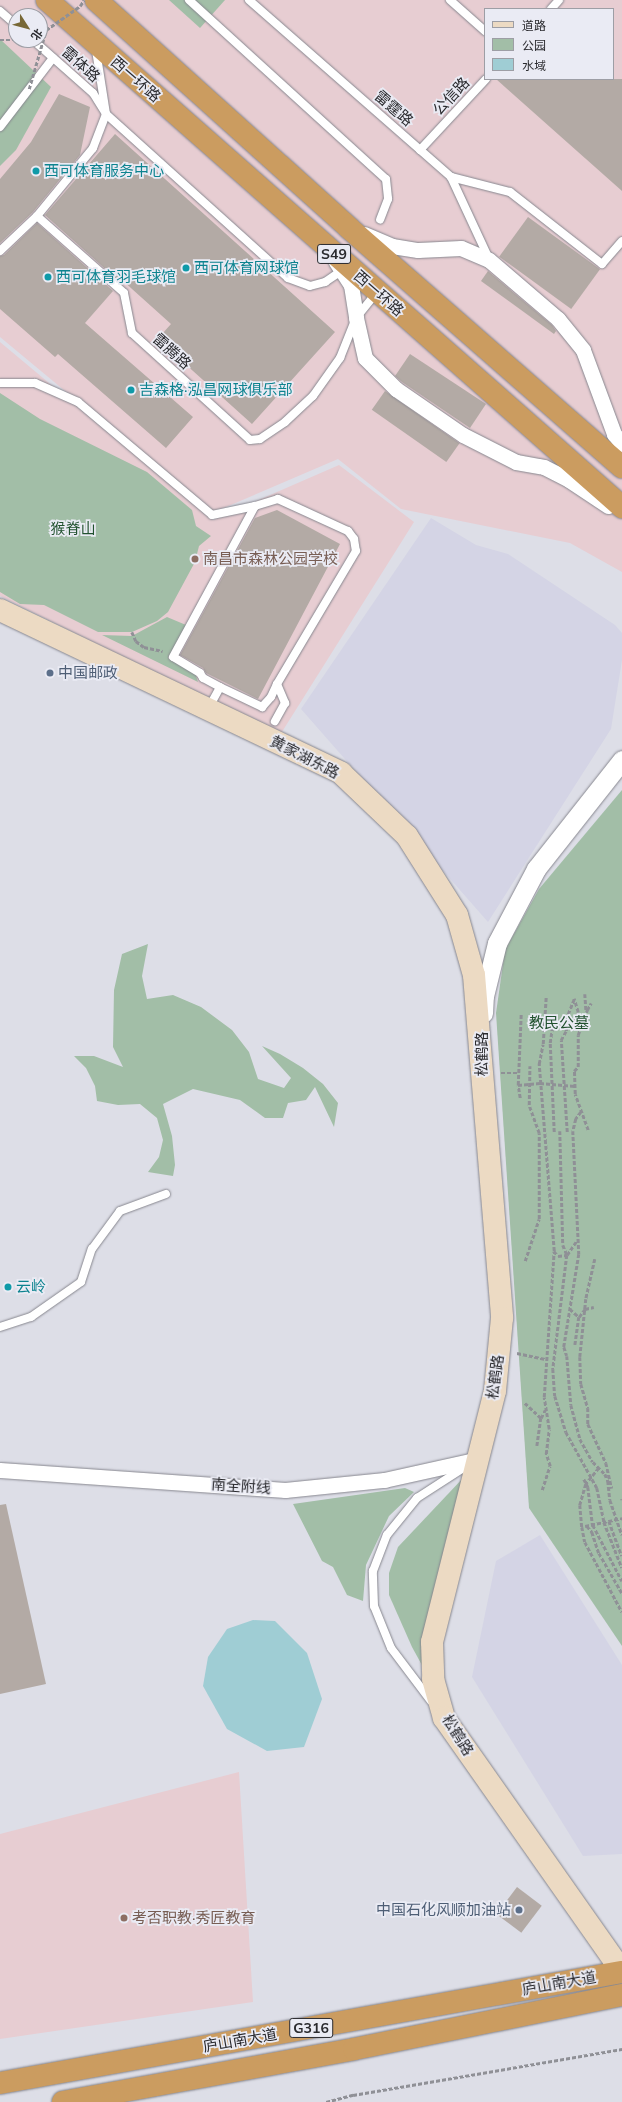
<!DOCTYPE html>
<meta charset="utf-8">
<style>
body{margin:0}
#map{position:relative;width:622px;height:2102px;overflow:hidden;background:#dddee7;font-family:Mulish,"Noto Sans SC",sans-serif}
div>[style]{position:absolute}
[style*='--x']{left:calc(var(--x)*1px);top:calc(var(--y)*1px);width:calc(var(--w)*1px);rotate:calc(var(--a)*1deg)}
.commercial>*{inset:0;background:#e7cdd2}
.built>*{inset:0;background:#d4d4e5}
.green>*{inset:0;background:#a2bea7}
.water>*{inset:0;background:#9fcdd4}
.building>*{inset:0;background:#b3aaa5;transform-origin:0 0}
.path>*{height:2.5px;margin-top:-1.25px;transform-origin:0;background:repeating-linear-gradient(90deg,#8f9096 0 4px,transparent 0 6px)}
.roads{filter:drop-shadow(0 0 1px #87878f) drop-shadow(0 0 1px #87878f)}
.service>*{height:8px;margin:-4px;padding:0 4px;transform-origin:4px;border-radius:4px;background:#fff}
.minor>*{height:15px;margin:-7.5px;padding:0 7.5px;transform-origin:7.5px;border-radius:7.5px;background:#fff}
.tertiary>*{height:19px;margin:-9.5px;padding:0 9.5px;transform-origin:9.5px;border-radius:9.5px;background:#fff}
.secondary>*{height:22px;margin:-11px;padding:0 11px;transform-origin:11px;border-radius:11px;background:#ecdac3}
.trunk>*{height:22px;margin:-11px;padding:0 11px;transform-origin:11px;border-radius:11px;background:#cb9c60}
.path-bridge>*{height:2.5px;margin-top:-1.25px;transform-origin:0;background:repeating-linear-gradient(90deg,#8f9096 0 4px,transparent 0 6px)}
.dots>*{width:11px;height:11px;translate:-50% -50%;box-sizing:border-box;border:2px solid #eaebf4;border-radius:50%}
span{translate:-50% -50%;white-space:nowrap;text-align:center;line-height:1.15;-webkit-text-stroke:3.5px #eaebf4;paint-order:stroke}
.shield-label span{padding:1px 3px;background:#eaebf4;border:1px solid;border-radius:3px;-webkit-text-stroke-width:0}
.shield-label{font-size:14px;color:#2a2a2e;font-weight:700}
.street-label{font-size:15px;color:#2a2a2e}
.culture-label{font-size:15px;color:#0d838f}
.left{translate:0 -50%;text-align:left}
.park-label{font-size:15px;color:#21512e}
.education-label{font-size:15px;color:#785e54}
.service-label{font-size:15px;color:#4e5e75}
.right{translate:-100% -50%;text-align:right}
.legend{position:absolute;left:484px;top:8px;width:130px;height:72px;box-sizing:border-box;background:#eaebf4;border:1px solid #9d9ea5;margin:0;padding:5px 7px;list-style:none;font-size:12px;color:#2a2a2e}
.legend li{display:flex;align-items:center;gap:8px;height:20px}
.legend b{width:20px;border:1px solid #9d9ea5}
.north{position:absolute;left:8px;top:8px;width:40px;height:40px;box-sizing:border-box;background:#eaebf4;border:1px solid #9d9ea5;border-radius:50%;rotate:126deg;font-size:11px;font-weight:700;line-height:16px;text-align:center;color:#2a2a2e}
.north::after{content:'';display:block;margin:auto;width:14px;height:18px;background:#786836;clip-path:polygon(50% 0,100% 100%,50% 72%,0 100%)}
</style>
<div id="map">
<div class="commercial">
<i style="clip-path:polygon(evenodd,0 0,622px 0,622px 572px,570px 543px,401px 509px,338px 459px,212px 513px,0 337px,0 0,485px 9px,613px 9px,613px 79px,485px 79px,485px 9px,0 0,16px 16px,40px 16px,40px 40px,16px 40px,16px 16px)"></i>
<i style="clip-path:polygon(0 342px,213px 520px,339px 465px,414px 522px,280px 735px,0 596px)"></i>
<i style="clip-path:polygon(239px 1772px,253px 2002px,0 2039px,0 1834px)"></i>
</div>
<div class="built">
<i style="clip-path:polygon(431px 518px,476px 545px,508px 554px,615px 625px,622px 633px,622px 660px,611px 729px,488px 922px,301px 709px)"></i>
<i style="clip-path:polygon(540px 1535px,622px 1665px,622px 1854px,583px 1856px,472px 1677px,496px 1561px)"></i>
</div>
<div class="green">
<i style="clip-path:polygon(169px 0,225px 0,200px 28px)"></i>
<i style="clip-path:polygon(0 39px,51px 87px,16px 150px,0 166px)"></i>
<i style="clip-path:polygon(0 393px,40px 419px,147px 472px,192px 510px,196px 526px,211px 536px,199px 546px,195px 562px,168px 612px,157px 621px,132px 632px,98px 632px,44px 605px,20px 604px,0 592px)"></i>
<i style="clip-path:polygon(167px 617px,186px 625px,168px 658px,195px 673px,198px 682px,102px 635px,132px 636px)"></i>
<i style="clip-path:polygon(622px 790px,622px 1646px,529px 1508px,496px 1013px,505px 950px,539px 889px)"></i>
<i style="clip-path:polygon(148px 944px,142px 976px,147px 999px,173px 995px,201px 1007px,232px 1030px,249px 1052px,258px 1079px,284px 1088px,291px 1078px,262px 1046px,280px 1054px,303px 1068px,323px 1084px,338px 1103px,334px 1127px,315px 1087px,306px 1100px,288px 1103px,283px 1118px,265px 1118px,240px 1100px,193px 1089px,163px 1104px,172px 1136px,175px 1165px,173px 1176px,148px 1172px,159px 1157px,163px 1140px,157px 1118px,140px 1104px,118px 1105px,97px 1101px,95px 1086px,86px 1068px,74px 1056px,94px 1056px,123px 1067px,113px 1047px,114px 990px,122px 954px)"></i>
<i style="clip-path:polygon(464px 1477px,423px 1667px,412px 1647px,389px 1595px,389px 1573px,398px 1547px)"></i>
<i style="clip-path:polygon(405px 1488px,414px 1492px,389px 1516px,366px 1565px,363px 1601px,347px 1595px,333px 1567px,322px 1561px,293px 1504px)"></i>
</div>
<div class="water">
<i style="clip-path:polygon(253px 1620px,275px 1621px,307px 1653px,322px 1699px,304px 1747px,267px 1751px,227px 1729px,203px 1686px,208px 1657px,227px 1629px)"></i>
</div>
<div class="building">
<i style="clip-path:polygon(496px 79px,622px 79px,622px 191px)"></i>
<i style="clip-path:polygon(59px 94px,90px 107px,80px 155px,33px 212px,0 243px,0 179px,31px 142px)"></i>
<i style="clip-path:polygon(115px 134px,335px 332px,252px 424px,183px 362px,187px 356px,162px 334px,171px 324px,122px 280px,121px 283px,45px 215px)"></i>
<i style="left:528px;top:217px;width:89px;height:49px;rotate:36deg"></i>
<i style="clip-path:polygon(37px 223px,113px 291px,85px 323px,193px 417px,166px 448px,58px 354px,55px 357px,0 309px,0 256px,4px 255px)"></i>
<i style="clip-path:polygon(488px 271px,552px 325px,556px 331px,554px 334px,481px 281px)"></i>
<i style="clip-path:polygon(410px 354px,486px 404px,470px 428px,402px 382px,395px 376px)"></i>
<i style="left:385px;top:391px;width:91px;height:23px;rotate:35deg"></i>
<i style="clip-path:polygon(277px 510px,340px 544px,258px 699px,206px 673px,203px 668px,180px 655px,255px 518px)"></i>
<i style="clip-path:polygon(6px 1504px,46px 1684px,0 1694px,0 1505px)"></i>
<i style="left:517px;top:1887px;width:31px;height:34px;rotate:37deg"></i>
</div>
<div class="path">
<i style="--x:132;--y:632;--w:10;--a:66"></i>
<i style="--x:136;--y:641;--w:10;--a:37"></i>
<i style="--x:144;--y:647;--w:19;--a:12"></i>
<i style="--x:585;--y:994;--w:16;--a:86"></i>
<i style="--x:568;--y:1025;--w:9;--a:-32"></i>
<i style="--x:576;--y:1020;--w:8;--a:-76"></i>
<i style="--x:578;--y:1012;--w:14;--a:-107"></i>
<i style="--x:501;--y:1073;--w:17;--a:0"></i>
<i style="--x:518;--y:1085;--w:22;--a:-5"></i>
<i style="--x:540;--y:1083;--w:35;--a:5"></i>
<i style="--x:520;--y:1098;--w:13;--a:-99"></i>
<i style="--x:518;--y:1085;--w:72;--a:-87.6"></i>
<i style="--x:581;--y:1112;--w:9;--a:126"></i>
<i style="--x:576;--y:1119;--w:12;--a:104"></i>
<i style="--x:573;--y:1131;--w:123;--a:87.2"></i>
<i style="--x:579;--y:1254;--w:94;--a:99.2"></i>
<i style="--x:564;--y:1347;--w:9;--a:72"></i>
<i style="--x:567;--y:1356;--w:49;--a:85.3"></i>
<i style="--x:571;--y:1405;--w:35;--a:75"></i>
<i style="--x:580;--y:1439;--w:26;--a:61"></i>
<i style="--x:593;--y:1462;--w:17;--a:45"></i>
<i style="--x:605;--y:1474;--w:8;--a:67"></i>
<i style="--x:608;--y:1481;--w:19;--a:84"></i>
<i style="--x:610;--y:1500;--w:37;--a:71"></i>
<i style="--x:588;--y:1130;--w:38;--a:-110"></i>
<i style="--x:575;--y:1094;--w:23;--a:-92"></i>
<i style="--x:574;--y:1071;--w:6;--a:-45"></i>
<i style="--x:578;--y:1067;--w:32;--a:-90"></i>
<i style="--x:578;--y:1035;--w:27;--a:-70"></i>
<i style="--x:587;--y:1010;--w:8;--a:-60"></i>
<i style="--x:560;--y:1131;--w:114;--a:88.5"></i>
<i style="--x:563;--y:1245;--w:11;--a:68"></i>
<i style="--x:567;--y:1255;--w:115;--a:97"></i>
<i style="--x:553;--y:1369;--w:27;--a:86"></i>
<i style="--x:555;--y:1396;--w:38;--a:73"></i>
<i style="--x:566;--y:1432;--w:64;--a:61"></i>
<i style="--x:597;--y:1488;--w:35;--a:78"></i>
<i style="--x:604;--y:1522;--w:49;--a:68.6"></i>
<i style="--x:554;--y:1132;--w:89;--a:-92.6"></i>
<i style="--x:550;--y:1043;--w:27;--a:-82"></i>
<i style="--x:567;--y:1132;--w:92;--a:-93.7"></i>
<i style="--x:561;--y:1040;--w:10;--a:-61"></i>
<i style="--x:566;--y:1031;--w:17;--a:-83"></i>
<i style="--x:568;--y:1014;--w:16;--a:-68"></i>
<i style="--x:554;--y:1251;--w:6;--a:51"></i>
<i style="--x:558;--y:1256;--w:9;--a:-6"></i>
<i style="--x:567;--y:1255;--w:18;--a:-56"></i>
<i style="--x:595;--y:1259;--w:41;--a:102.7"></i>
<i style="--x:586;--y:1299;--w:58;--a:95.9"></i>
<i style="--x:580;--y:1357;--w:27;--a:88"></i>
<i style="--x:581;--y:1384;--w:25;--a:74"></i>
<i style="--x:588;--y:1408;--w:16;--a:90"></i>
<i style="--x:588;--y:1424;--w:43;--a:65.2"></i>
<i style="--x:606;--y:1463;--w:26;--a:77"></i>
<i style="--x:525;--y:1261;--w:44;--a:-71.6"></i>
<i style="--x:539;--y:1219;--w:86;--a:-90"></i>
<i style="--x:539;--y:1133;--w:30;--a:-110"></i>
<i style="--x:529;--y:1105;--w:39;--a:-89"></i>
<i style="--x:570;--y:1309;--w:12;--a:42"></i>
<i style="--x:579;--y:1317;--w:28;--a:98"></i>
<i style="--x:579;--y:1317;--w:10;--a:-53"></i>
<i style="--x:585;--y:1309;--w:9;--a:-13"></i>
<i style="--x:517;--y:1353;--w:30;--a:12"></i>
<i style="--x:525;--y:1403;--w:22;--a:43"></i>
<i style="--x:541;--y:1418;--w:28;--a:98"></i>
<i style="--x:541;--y:1418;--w:9;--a:-63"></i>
<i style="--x:599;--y:1468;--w:21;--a:129"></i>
<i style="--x:586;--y:1484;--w:22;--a:106"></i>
<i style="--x:580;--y:1505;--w:22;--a:85"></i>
<i style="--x:582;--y:1527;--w:15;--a:79"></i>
<i style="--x:585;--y:1542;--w:79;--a:62.1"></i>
<i style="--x:584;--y:1479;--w:9;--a:63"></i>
<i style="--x:588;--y:1487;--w:38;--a:83"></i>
<i style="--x:593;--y:1525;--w:63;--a:62.6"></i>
<i style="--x:542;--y:1490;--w:25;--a:-72"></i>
<i style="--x:550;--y:1466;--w:13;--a:-108"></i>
<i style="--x:546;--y:1454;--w:25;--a:-83"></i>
<i style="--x:549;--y:1429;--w:32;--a:-99"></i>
<i style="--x:544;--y:1397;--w:146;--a:-86.1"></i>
<i style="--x:554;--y:1251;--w:188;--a:-94.6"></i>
<i style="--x:539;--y:1064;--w:20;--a:-79"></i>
<i style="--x:543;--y:1044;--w:48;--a:-86.4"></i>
<i style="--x:622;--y:1499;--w:1;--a:90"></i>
<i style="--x:609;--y:1521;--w:37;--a:70"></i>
<i style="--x:585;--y:1526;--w:38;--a:-12"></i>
<i style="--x:587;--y:1526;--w:8;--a:50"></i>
<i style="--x:592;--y:1532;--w:22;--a:72"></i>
<i style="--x:599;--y:1553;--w:46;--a:60.1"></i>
<i style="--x:326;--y:2102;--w:28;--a:-15"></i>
<i style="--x:353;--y:2095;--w:273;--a:-9.7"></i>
</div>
<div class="roads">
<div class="service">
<i style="--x:189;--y:0;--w:266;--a:42.3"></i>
<i style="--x:386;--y:179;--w:20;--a:84"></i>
<i style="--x:388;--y:199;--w:22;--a:111"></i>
<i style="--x:249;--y:0;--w:269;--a:41.2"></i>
<i style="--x:451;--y:177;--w:90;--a:65.1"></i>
<i style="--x:450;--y:0;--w:47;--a:41.5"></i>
<i style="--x:551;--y:9;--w:12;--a:-48"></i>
<i style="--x:0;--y:11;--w:21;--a:41"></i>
<i style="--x:33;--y:40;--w:80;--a:41.5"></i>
<i style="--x:93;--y:93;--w:25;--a:58"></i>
<i style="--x:106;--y:114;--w:245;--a:42"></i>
<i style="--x:288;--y:278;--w:23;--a:20"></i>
<i style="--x:310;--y:286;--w:16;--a:-15"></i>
<i style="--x:325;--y:282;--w:14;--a:-34"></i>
<i style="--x:0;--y:127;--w:87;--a:-52.5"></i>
<i style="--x:420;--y:150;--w:97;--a:-47.1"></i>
<i style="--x:451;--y:177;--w:61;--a:14.3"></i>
<i style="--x:510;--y:192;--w:117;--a:38"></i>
<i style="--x:602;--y:264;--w:30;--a:-49"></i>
<i style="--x:37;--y:216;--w:116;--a:41.5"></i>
<i style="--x:124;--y:293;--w:41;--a:78.7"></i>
<i style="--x:132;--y:333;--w:159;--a:42.2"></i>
<i style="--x:250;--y:440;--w:10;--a:-6"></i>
<i style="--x:260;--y:439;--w:30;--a:-34"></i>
<i style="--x:285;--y:422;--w:38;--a:-43"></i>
<i style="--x:313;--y:396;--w:47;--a:-54.6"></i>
<i style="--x:340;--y:358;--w:43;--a:-68.2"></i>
<i style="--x:356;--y:318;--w:33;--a:-51"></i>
<i style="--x:0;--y:251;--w:51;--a:-43.4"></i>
<i style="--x:37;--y:216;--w:88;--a:-50.5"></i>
<i style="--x:93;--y:148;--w:36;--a:-69"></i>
<i style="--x:106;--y:114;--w:65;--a:-98.9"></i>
<i style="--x:0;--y:383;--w:35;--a:0"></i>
<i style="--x:35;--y:383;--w:47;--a:23.8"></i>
<i style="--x:78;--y:402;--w:175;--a:40.1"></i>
<i style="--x:212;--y:515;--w:44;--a:-11.8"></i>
<i style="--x:255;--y:506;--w:24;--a:-17"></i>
<i style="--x:278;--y:499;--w:77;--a:24.6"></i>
<i style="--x:348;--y:531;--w:10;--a:53"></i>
<i style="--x:354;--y:539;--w:12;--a:81"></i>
<i style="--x:356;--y:551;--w:155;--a:120.7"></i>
<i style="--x:277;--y:684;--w:21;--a:67"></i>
<i style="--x:285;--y:703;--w:21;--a:119"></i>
<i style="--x:220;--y:687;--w:19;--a:-152"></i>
<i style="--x:203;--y:678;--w:6;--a:-121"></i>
<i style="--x:200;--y:673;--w:31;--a:-149"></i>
<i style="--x:173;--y:657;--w:172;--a:-61.5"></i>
<i style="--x:208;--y:709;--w:25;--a:-61"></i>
<i style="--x:220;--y:687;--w:47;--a:25.5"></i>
<i style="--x:262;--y:707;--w:13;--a:-48"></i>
<i style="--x:271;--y:697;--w:14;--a:-65"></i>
<i style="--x:0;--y:1327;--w:33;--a:-18"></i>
<i style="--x:31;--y:1317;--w:61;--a:-35"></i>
<i style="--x:81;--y:1282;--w:35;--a:-72"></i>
<i style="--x:92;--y:1249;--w:47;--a:-53.6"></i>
<i style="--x:120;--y:1211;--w:49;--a:-20.3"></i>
<i style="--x:431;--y:1701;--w:66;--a:-127"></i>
<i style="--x:391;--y:1648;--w:45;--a:-112"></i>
<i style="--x:374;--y:1606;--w:35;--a:-92"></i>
<i style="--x:373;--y:1571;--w:39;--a:-69"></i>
<i style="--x:387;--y:1535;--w:48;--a:-51"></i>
<i style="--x:417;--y:1498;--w:61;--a:-32.9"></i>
</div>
<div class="minor">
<i style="--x:364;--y:234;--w:30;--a:23"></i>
<i style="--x:392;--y:246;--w:26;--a:9"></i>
<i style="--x:418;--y:250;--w:43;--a:-2.7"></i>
<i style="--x:461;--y:248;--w:30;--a:23"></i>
<i style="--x:489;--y:260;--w:91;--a:40.5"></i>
<i style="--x:558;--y:319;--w:40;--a:51"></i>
<i style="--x:583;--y:350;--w:90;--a:69.7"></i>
<i style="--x:614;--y:434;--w:13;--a:51"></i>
<i style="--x:336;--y:262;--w:27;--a:57"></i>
<i style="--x:351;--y:285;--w:33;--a:81"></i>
<i style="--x:356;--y:318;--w:41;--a:77.3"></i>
<i style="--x:365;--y:358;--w:44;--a:45"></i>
<i style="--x:396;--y:389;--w:81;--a:34.5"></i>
<i style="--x:463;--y:435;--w:59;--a:27"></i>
<i style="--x:516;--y:462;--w:28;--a:10"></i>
<i style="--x:544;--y:467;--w:28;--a:27"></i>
<i style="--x:569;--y:480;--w:47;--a:33.7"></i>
<i style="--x:0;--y:1470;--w:286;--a:4"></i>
<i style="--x:285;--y:1490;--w:100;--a:-5.8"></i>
<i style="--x:384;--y:1480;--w:97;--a:-12.5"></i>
</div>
<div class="tertiary">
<i style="--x:483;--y:1013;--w:17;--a:-87"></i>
<i style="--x:484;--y:996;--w:55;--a:-76.2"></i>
<i style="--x:497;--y:943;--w:84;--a:-62.2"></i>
<i style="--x:536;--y:869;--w:139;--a:-51.7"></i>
</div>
<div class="secondary">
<i style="--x:0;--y:610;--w:378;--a:25.5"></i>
<i style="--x:341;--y:773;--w:91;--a:43.7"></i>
<i style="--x:407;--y:836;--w:93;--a:57.7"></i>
<i style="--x:457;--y:915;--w:62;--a:74.2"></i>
<i style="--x:474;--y:975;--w:344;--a:85.3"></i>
<i style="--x:502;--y:1318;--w:73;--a:95.5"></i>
<i style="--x:495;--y:1391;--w:259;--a:104.1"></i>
<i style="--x:432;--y:1642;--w:37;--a:88"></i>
<i style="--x:433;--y:1679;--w:41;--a:74.2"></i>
<i style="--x:444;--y:1718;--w:309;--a:54.9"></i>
</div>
<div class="trunk">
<i style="--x:47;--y:0;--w:767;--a:41.4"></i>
<i style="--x:96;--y:0;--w:341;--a:42"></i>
<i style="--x:349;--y:228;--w:363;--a:41.2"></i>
<i style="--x:0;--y:2083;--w:632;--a:-10.12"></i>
<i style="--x:63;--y:2102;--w:296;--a:-10.3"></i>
<i style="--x:354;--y:2049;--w:273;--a:-11.4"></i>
</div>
</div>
<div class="path-bridge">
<i style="--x:0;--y:40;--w:33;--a:0"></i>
<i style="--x:29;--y:89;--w:61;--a:-73.9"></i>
<i style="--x:46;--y:30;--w:42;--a:-35.2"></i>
<i style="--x:80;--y:6;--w:7;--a:-56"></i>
</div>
<div class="dots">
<i style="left:36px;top:171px;background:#0f9aa8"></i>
<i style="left:186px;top:268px;background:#0f9aa8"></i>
<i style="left:48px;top:277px;background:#0f9aa8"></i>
<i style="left:131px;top:390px;background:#0f9aa8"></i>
<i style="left:195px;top:559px;background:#8d6e63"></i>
<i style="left:50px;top:673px;background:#5c6f8a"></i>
<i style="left:8px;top:1287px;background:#0f9aa8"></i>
<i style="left:519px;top:1910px;background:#5c6f8a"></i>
<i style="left:124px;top:1918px;background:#8d6e63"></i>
</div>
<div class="shield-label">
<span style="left:334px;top:254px">S49</span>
<span style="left:311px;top:2028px">G316</span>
</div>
<div class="street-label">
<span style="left:81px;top:64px;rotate:42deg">雷体路</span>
<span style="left:136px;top:79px;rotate:41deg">西一环路</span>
<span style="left:451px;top:96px;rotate:-47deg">公信路</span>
<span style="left:394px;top:108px;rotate:41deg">雷霆路</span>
<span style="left:379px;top:293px;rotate:41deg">西一环路</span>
<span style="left:172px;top:351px;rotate:42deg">雷腾路</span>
<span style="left:305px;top:757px;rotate:27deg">黄家湖东路</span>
<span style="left:482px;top:1054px;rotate:-90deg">松鹤路</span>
<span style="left:495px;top:1377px;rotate:-82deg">松鹤路</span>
<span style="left:241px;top:1486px;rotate:4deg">南全附线</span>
<span style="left:458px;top:1735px;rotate:58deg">松鹤路</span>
<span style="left:559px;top:1983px;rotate:-10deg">庐山南大道</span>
<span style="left:240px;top:2040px;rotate:-10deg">庐山南大道</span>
</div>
<div class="culture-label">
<span class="left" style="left:44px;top:171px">西可体育服务中心</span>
<span class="left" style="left:194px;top:268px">西可体育网球馆</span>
<span class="left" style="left:56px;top:277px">西可体育羽毛球馆</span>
<span class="left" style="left:139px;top:390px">吉森格·泓昌网球俱乐部</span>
<span class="left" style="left:16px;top:1287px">云岭</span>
</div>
<div class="park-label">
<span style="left:73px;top:529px">猴脊山</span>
<span style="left:559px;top:1023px">教民公墓</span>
</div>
<div class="education-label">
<span class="left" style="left:203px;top:559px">南昌市森林公园学校</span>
<span class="left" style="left:132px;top:1918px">考否职教·秀匠教育</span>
</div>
<div class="service-label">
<span class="left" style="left:58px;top:673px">中国邮政</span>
<span class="right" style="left:511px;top:1910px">中国石化风顺加油站</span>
</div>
<ul class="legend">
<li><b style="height:5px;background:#ecdac3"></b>道路</li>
<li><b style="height:11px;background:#a2bea7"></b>公园</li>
<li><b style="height:11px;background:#9fcdd4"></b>水域</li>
</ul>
<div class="north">北</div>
</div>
